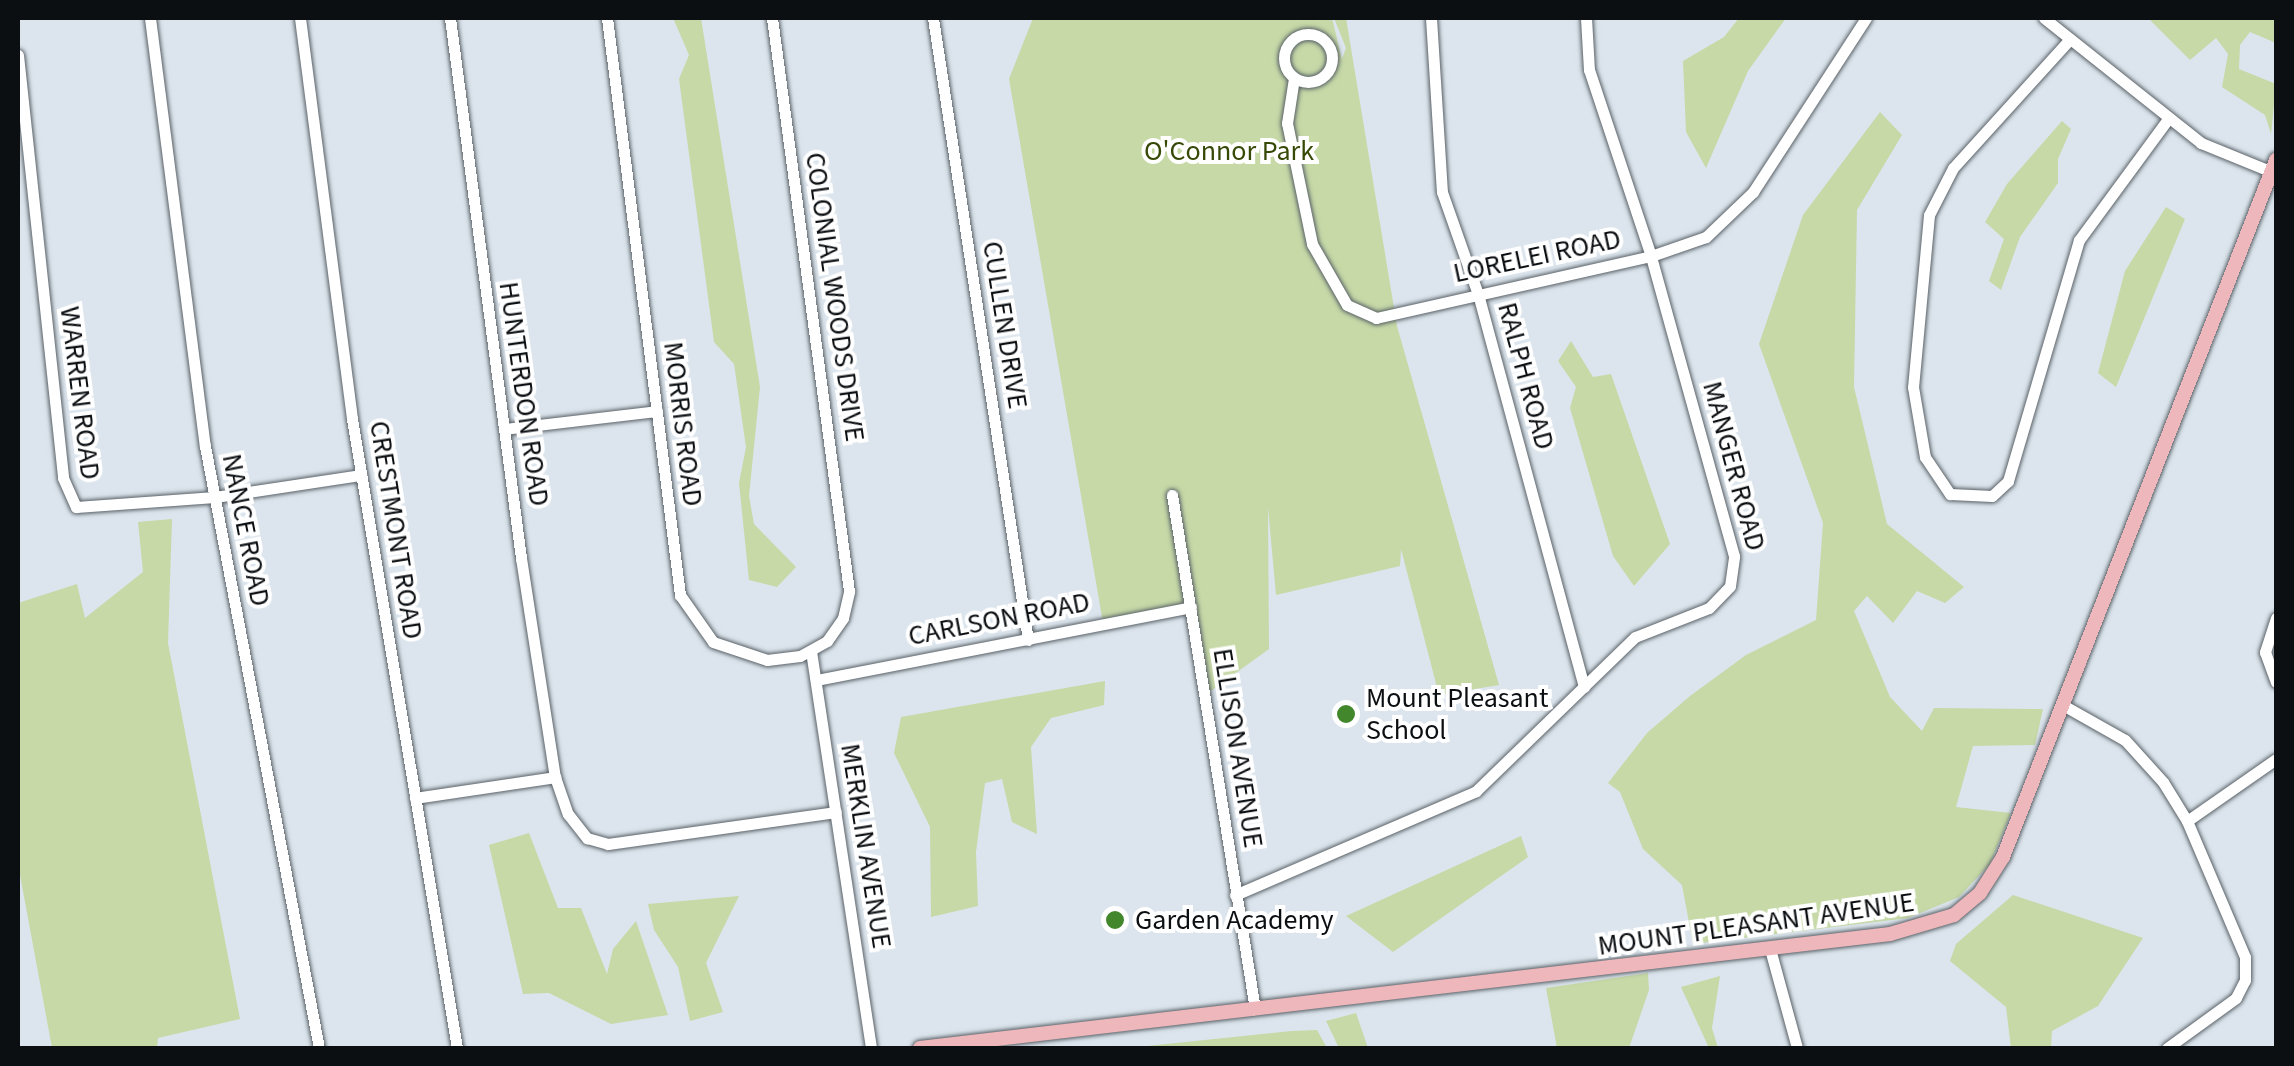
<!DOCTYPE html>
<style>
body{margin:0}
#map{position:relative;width:2294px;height:1066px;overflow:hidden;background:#dce5ed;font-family:"Source Sans 3",sans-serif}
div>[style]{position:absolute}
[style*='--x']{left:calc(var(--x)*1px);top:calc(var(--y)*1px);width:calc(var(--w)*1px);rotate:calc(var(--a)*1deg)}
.green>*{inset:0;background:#c6d9a7}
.roads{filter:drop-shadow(0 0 2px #5a6268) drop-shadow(0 0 2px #5a6268)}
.minor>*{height:11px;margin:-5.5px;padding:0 5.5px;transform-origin:5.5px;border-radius:5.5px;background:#fff}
.minor>.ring{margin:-5.5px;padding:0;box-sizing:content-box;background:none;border:11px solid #fff;border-radius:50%}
.major>*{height:14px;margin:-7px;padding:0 7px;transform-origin:7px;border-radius:7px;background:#eeb7bb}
.dots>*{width:28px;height:28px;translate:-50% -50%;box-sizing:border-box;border:5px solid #fff;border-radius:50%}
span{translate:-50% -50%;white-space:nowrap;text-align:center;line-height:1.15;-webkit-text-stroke:8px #fff;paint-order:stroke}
.park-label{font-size:28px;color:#374907}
.street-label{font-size:28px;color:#0c0f12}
.poi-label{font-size:28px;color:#0c0f12}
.left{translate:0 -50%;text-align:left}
.frame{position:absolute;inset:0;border:20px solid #0c0f12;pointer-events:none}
</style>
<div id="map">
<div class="green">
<i style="clip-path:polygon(673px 18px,701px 18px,760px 387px,749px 496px,754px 524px,796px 567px,777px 587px,749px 580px,739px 483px,746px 447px,734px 364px,714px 342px,679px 79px,689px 55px)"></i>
<i style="clip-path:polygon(1033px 18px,1332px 18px,1342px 59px,1346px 48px,1334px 18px,1346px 18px,1397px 326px,1499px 685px,1439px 695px,1401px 549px,1400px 566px,1276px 595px,1268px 507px,1269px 649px,1204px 696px,1190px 607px,1103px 623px,1009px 79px)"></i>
<i style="clip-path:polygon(1739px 18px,1786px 18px,1748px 71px,1706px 168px,1686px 132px,1683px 61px,1724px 37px)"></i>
<i style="clip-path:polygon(2148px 18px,2276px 18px,2276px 43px,2250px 32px,2240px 45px,2239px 69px,2276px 84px,2271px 134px,2265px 115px,2222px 87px,2228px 54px,2216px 38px,2190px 60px)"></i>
<i style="clip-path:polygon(1880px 112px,1902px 135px,1857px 210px,1854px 387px,1887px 524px,1964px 587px,1945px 603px,1917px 591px,1893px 623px,1867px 596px,1854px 611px,1890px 697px,1922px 731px,1934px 708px,2043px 709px,2035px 745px,1973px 746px,1956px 807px,2011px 813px,1990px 864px,1959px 897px,1908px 918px,1693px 944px,1682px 885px,1643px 849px,1620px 792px,1608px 783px,1647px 733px,1690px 696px,1746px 655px,1816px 620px,1823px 523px,1759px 344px,1803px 215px)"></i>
<i style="clip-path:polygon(2062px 121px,2071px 129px,2058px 159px,2058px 183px,2020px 237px,2001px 290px,1989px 281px,2004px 239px,1985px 222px,2007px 184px)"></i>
<i style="clip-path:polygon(2166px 207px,2185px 219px,2116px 387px,2098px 373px,2125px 271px)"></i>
<i style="clip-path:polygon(1571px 341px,1593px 377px,1611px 374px,1670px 544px,1634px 586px,1613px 556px,1570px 408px,1576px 387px,1558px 361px)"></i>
<i style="clip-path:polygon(172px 519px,168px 643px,240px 1019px,158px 1038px,157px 1048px,52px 1048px,18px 864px,18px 603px,77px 584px,85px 618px,143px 572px,138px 522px)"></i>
<i style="clip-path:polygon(1105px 681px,1104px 705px,1051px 718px,1031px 747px,1037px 834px,1012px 822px,1002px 779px,985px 783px,976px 852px,978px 906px,931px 917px,930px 827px,894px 753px,901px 717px)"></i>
<i style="clip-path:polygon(529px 833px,558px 908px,581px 908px,607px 974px,613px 949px,636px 921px,668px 1015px,611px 1024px,549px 993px,523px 994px,489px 845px)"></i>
<i style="clip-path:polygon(1521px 836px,1528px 857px,1393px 952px,1346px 916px)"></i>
<i style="clip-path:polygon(2013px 895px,2143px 938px,2098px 1006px,2052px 1031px,2051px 1048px,2011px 1048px,2006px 1007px,1950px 961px,1956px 944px)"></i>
<i style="clip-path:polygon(739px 896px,706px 963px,723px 1012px,690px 1021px,678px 967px,654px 930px,648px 904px)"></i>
<i style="clip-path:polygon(1648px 973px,1649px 990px,1629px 1048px,1557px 1048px,1546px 988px)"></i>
<i style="clip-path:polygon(1720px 976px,1712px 1028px,1718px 1048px,1709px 1048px,1681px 987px)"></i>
<i style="clip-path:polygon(1356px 1013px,1368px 1048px,1339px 1048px,1326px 1021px)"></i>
<i style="clip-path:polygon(1317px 1030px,1327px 1048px,1128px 1048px,1292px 1031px)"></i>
</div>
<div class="roads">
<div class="minor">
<i style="--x:150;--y:18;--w:432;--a:82.7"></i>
<i style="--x:205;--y:446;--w:613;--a:79.28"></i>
<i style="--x:300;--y:18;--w:404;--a:82.6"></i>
<i style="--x:352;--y:419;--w:638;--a:80.52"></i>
<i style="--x:450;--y:18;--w:545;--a:82.51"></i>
<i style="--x:521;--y:558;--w:222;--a:81.2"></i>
<i style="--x:555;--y:777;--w:39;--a:71"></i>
<i style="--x:568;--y:814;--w:31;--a:52"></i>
<i style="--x:587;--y:838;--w:22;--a:16"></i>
<i style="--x:608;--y:844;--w:230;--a:-8"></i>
<i style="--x:607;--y:18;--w:582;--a:82.79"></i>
<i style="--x:680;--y:595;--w:57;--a:54.9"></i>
<i style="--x:713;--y:642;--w:57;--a:18.4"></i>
<i style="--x:767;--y:660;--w:33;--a:-7"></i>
<i style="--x:800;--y:656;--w:31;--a:-29"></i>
<i style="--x:827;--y:641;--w:28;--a:-55"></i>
<i style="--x:843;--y:618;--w:28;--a:-77"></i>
<i style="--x:849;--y:591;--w:578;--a:-97.65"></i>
<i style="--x:933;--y:18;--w:629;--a:81.32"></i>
<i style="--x:1431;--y:18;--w:174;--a:86.4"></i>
<i style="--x:1442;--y:192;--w:108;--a:70.6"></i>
<i style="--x:1478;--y:294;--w:407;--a:74.9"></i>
<i style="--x:2044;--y:18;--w:201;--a:38.5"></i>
<i style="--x:2201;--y:143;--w:77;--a:22.2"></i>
<i class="ring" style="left:1284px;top:34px;width:37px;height:37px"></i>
<i style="--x:2070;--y:39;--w:174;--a:132.2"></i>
<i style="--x:1953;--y:168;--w:53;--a:117.1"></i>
<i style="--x:1929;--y:215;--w:173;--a:95.3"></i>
<i style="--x:1913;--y:387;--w:71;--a:80.3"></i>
<i style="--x:1925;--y:457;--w:45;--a:56"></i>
<i style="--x:1950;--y:494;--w:42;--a:2.7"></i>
<i style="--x:1992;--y:496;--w:22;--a:-43"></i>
<i style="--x:2008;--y:481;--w:251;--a:-73.6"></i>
<i style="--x:2079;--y:240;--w:150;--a:-53.7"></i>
<i style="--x:18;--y:55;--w:425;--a:83.9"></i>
<i style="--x:63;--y:478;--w:32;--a:66"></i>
<i style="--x:76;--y:507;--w:139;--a:-4.1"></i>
<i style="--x:215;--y:497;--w:148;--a:-8.6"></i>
<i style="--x:1294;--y:78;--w:46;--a:98.8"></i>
<i style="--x:1287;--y:123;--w:124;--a:78.3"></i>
<i style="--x:1312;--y:244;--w:70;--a:60.2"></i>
<i style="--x:1347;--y:305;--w:32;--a:24"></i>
<i style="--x:1376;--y:318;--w:282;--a:-12.7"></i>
<i style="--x:1651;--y:256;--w:58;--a:-19.1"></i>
<i style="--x:1706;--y:237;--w:65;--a:-43.8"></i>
<i style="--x:1753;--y:192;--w:207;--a:-57"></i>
<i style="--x:504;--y:429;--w:154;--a:-6.7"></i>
<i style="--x:1172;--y:495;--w:521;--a:80.83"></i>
<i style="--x:2276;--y:618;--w:36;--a:108"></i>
<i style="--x:2265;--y:652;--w:32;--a:70"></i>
<i style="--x:811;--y:651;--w:402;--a:81.4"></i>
<i style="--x:816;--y:680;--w:382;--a:-11"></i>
<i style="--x:2061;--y:704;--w:73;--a:29.4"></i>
<i style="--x:2125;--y:740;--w:57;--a:47.9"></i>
<i style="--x:2163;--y:782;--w:46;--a:58.4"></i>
<i style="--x:2187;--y:821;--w:148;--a:66.9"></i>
<i style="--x:2245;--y:957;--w:23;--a:90"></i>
<i style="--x:2245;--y:980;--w:20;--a:117"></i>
<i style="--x:2236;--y:998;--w:85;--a:144.1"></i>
<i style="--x:415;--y:798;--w:142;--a:-8.5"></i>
<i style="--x:2187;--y:821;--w:108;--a:-34.9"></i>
<i style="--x:1235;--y:895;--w:262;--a:-23.3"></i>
<i style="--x:1476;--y:791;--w:221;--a:-44.1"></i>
<i style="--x:1635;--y:637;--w:79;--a:-21.4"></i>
<i style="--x:1709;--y:608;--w:30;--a:-46"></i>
<i style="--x:1730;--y:586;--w:30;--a:-82"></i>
<i style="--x:1734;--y:556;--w:311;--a:-105.5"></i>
<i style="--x:1651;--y:256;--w:196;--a:-108.4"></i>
<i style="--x:1589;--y:70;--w:52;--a:-93.3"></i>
<i style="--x:1770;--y:949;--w:103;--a:74.7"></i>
</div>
<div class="major">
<i style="--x:920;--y:1048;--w:977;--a:-6.7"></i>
<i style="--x:1890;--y:934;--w:67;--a:-16.5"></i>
<i style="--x:1954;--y:915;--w:34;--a:-40"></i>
<i style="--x:1980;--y:893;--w:43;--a:-57.4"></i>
<i style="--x:2003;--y:857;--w:749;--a:-68.61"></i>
</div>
</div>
<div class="dots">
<i style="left:1346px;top:714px;background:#42872c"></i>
<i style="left:1115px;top:920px;background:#42872c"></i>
</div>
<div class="park-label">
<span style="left:1229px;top:151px">O'Connor Park</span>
</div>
<div class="street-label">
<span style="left:1537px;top:256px;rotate:-12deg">LORELEI ROAD</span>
<span style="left:835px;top:297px;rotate:82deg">COLONIAL WOODS DRIVE</span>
<span style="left:1005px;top:325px;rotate:81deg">CULLEN DRIVE</span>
<span style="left:1526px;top:376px;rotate:75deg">RALPH ROAD</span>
<span style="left:80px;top:393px;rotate:83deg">WARREN ROAD</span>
<span style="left:524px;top:394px;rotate:82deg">HUNTERDON ROAD</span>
<span style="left:683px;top:424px;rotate:83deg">MORRIS ROAD</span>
<span style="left:1734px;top:466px;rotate:75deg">MANGER ROAD</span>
<span style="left:246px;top:530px;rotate:79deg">NANCE ROAD</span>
<span style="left:396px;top:530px;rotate:81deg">CRESTMONT ROAD</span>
<span style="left:999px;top:619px;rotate:-11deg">CARLSON ROAD</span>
<span style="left:1238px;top:748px;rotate:81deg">ELLISON AVENUE</span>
<span style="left:866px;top:846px;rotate:81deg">MERKLIN AVENUE</span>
<span style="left:1756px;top:924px;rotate:-8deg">MOUNT PLEASANT AVENUE</span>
</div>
<div class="poi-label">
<span class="left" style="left:1366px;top:714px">Mount Pleasant<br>School</span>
<span class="left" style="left:1135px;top:920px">Garden Academy</span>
</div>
<div class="frame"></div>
</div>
